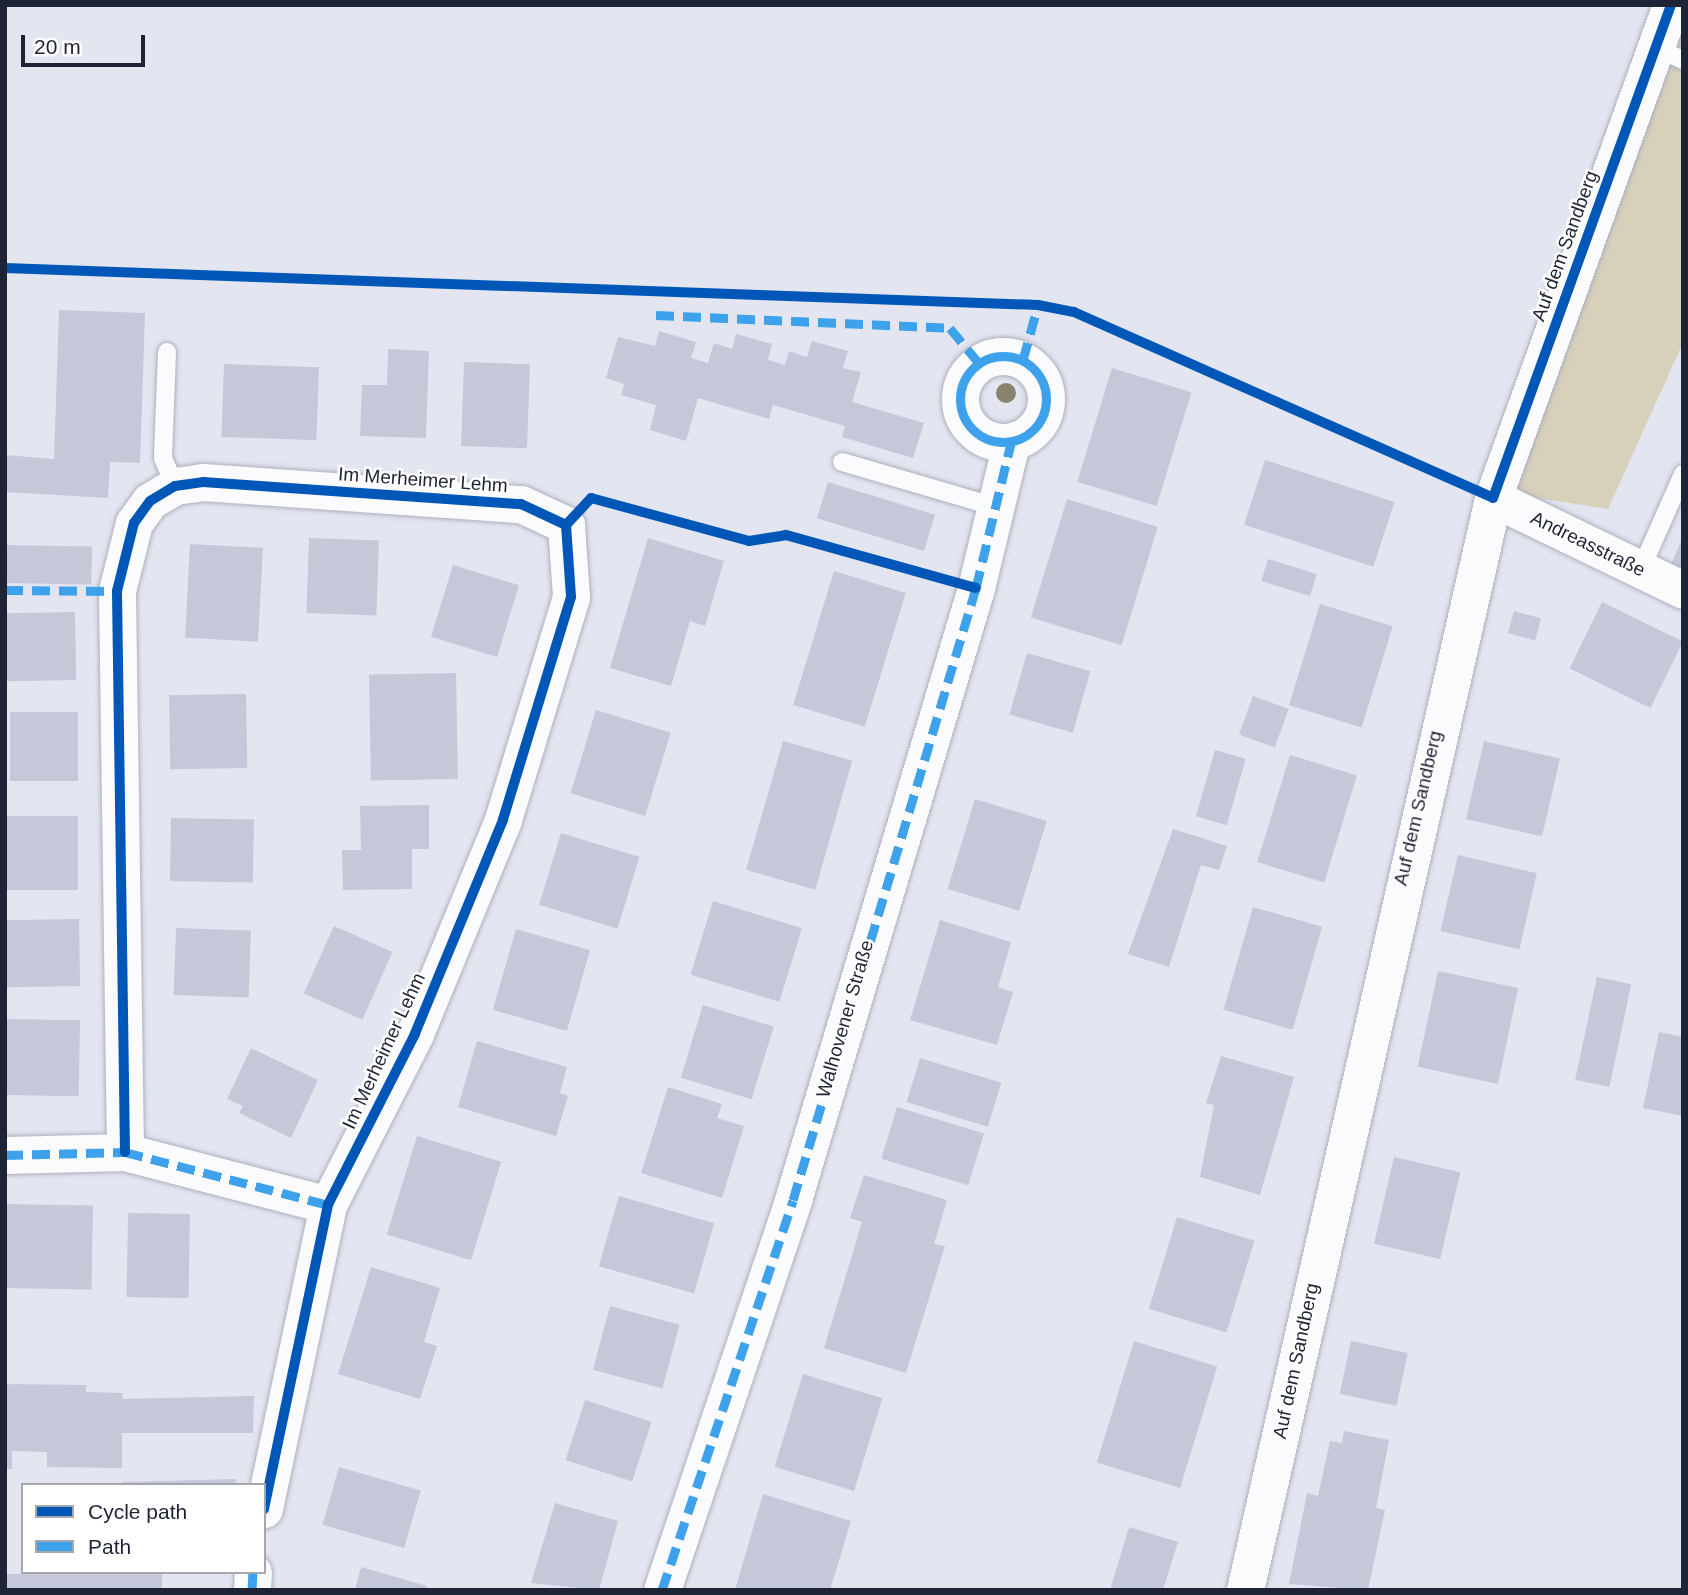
<!DOCTYPE html>
<meta charset="utf-8">
<style>
body{margin:0}
#map{position:relative;width:1688px;height:1595px;overflow:hidden;background:#e3e6f1;font-family:Helvetica,sans-serif}
div>[style]{position:absolute}
[style*='--x']{left:calc(var(--x)*1px);top:calc(var(--y)*1px);width:calc(var(--w)*1px);rotate:calc(var(--a)*1deg)}
.green>*{inset:0;background:#d7d0bb}
.building>*{inset:0;background:#c4c8d8;transform-origin:0 0}
.roads{filter:drop-shadow(0 0 2px #adb0be) drop-shadow(0 0 2px #adb0be)}
.lane>*{height:18px;margin:-9px;padding:0 9px;transform-origin:9px;border-radius:9px;background:#fbfbfd}
.street>*{height:37px;margin:-18.5px;padding:0 18.5px;transform-origin:18.5px;border-radius:18.5px;background:#fbfbfd}
.street>.ring{margin:-18.5px;padding:0;box-sizing:content-box;background:none;border:37px solid #fbfbfd;border-radius:50%}
.quiet>*{height:9px;margin-top:-4.5px;transform-origin:0;background:repeating-linear-gradient(90deg,#3da2eb 0 18px,transparent 0 27px)}
.quiet>.ring{margin:-4.5px;padding:0;box-sizing:content-box;background:none;border:9px solid #3da2eb;border-radius:50%}
.cycleway>*{height:10px;margin:-5px;padding:0 5px;transform-origin:5px;border-radius:5px;background:#0057b8}
.trees>*{width:20px;height:20px;margin:-10px;border-radius:50%;background:#89826c}
span{translate:-50% -50%;white-space:nowrap;text-align:center;line-height:1.15;-webkit-text-stroke:5px #fff;paint-order:stroke}
.street-label{font-size:19px;color:#1e2336}
.frame{position:absolute;inset:0;border:7px solid #1e2336;pointer-events:none}
.legend{position:absolute;left:21px;top:1483px;width:245px;height:91px;box-sizing:border-box;background:#fff;border:2px solid #a5a7af;margin:0;padding:9px 12px;list-style:none;font-size:21px;color:#1e2336}
.legend li{display:flex;align-items:center;gap:14px;height:35px}
.legend b{width:35px;border:2px solid #a5a7af}
.scale{position:absolute;left:21px;top:35px;width:124px;height:32px;box-sizing:border-box;border:4px solid #1e2336;border-top:0;padding-left:9px;font-size:21px;line-height:24px;white-space:nowrap;color:#1e2336;-webkit-text-stroke:5px #fff;paint-order:stroke}
</style>
<div id="map">
<div class="green">
<i style="clip-path:polygon(1683px 12px,1683px 343px,1608px 509px,1512px 494px)"></i>
</div>
<div class="building">
<i style="clip-path:polygon(59px 310px,145px 313px,140px 463px,110px 462px,108px 498px,5px 492px,5px 455px,54px 459px)"></i>
<i style="clip-path:polygon(659px 331px,696px 342px,691px 358px,708px 363px,714px 343px,732px 349px,736px 334px,772px 344px,768px 360px,785px 365px,789px 351px,807px 357px,812px 341px,848px 351px,843px 368px,861px 372px,852px 402px,924px 423px,913px 458px,842px 437px,845px 426px,773px 405px,769px 419px,698px 398px,686px 441px,650px 430px,656px 405px,621px 395px,624px 384px,606px 378px,618px 337px,655px 346px)"></i>
<i style="clip-path:polygon(388px 349px,429px 351px,426px 438px,360px 436px,362px 385px,387px 385px)"></i>
<i style="left:464px;top:362px;width:66px;height:84px;rotate:2deg"></i>
<i style="left:224px;top:364px;width:95px;height:73px;rotate:2deg"></i>
<i style="left:1112px;top:368px;width:83px;height:119px;rotate:17deg"></i>
<i style="left:1265px;top:460px;width:136px;height:68px;rotate:18deg"></i>
<i style="left:828px;top:482px;width:112px;height:38px;rotate:17deg"></i>
<i style="left:1067px;top:499px;width:95px;height:124px;rotate:17deg"></i>
<i style="clip-path:polygon(1683px 537px,1683px 569px,1671px 564px)"></i>
<i style="left:309px;top:538px;width:70px;height:75px;rotate:2deg"></i>
<i style="clip-path:polygon(648px 538px,724px 561px,705px 626px,690px 621px,671px 686px,610px 668px)"></i>
<i style="left:190px;top:544px;width:73px;height:94px;rotate:3deg"></i>
<i style="left:5px;top:545px;width:87px;height:38px;rotate:1deg"></i>
<i style="left:1268px;top:559px;width:51px;height:23px;rotate:17deg"></i>
<i style="left:453px;top:565px;width:69px;height:75px;rotate:17deg"></i>
<i style="left:834px;top:571px;width:75px;height:140px;rotate:17deg"></i>
<i style="left:1602px;top:602px;width:90px;height:74px;rotate:26deg"></i>
<i style="left:1320px;top:604px;width:76px;height:106px;rotate:17deg"></i>
<i style="left:1514px;top:611px;width:28px;height:23px;rotate:15deg"></i>
<i style="left:75px;top:612px;width:68px;height:70px;rotate:89deg"></i>
<i style="left:1027px;top:653px;width:66px;height:64px;rotate:16deg"></i>
<i style="left:456px;top:673px;width:106px;height:87px;rotate:89deg"></i>
<i style="left:246px;top:694px;width:74px;height:77px;rotate:89deg"></i>
<i style="left:1253px;top:696px;width:38px;height:41px;rotate:20deg"></i>
<i style="left:596px;top:710px;width:78px;height:87px;rotate:17deg"></i>
<i style="left:10px;top:712px;width:68px;height:69px"></i>
<i style="left:783px;top:741px;width:72px;height:134px;rotate:16deg"></i>
<i style="left:1484px;top:741px;width:78px;height:80px;rotate:13deg"></i>
<i style="left:1215px;top:750px;width:32px;height:69px;rotate:16deg"></i>
<i style="left:1290px;top:755px;width:70px;height:112px;rotate:17deg"></i>
<i style="left:975px;top:799px;width:75px;height:94px;rotate:17deg"></i>
<i style="clip-path:polygon(429px 805px,429px 849px,412px 849px,412px 889px,343px 890px,342px 850px,361px 850px,360px 806px)"></i>
<i style="left:5px;top:816px;width:73px;height:74px"></i>
<i style="left:171px;top:818px;width:83px;height:63px;rotate:1deg"></i>
<i style="clip-path:polygon(1173px 829px,1227px 846px,1219px 870px,1201px 865px,1169px 967px,1128px 954px)"></i>
<i style="left:561px;top:833px;width:82px;height:75px;rotate:17deg"></i>
<i style="left:1458px;top:855px;width:81px;height:78px;rotate:13deg"></i>
<i style="left:713px;top:901px;width:93px;height:77px;rotate:17deg"></i>
<i style="left:1253px;top:907px;width:72px;height:107px;rotate:16deg"></i>
<i style="left:79px;top:919px;width:67px;height:74px;rotate:89deg"></i>
<i style="clip-path:polygon(940px 920px,1011px 942px,998px 987px,1013px 992px,997px 1045px,910px 1020px)"></i>
<i style="left:334px;top:926px;width:64px;height:74px;rotate:24deg"></i>
<i style="left:176px;top:928px;width:75px;height:67px;rotate:2deg"></i>
<i style="left:516px;top:929px;width:77px;height:84px;rotate:16deg"></i>
<i style="left:1438px;top:971px;width:82px;height:98px;rotate:12deg"></i>
<i style="left:1597px;top:977px;width:35px;height:105px;rotate:12deg"></i>
<i style="left:703px;top:1005px;width:74px;height:76px;rotate:17deg"></i>
<i style="left:5px;top:1019px;width:75px;height:76px;rotate:1deg"></i>
<i style="clip-path:polygon(1659px 1032px,1683px 1037px,1683px 1116px,1643px 1108px)"></i>
<i style="clip-path:polygon(477px 1041px,567px 1067px,560px 1093px,568px 1096px,556px 1136px,458px 1107px)"></i>
<i style="clip-path:polygon(251px 1048px,318px 1080px,291px 1138px,239px 1113px,243px 1106px,227px 1099px)"></i>
<i style="clip-path:polygon(1221px 1056px,1294px 1077px,1260px 1195px,1200px 1177px,1214px 1105px,1206px 1103px)"></i>
<i style="left:920px;top:1058px;width:85px;height:46px;rotate:17deg"></i>
<i style="clip-path:polygon(668px 1087px,722px 1104px,717px 1118px,744px 1126px,722px 1198px,641px 1173px)"></i>
<i style="left:897px;top:1107px;width:91px;height:54px;rotate:17deg"></i>
<i style="left:417px;top:1136px;width:88px;height:103px;rotate:17deg"></i>
<i style="left:1394px;top:1157px;width:68px;height:89px;rotate:13deg"></i>
<i style="clip-path:polygon(864px 1175px,947px 1200px,934px 1244px,945px 1246px,906px 1373px,824px 1348px,862px 1222px,850px 1218px)"></i>
<i style="left:619px;top:1196px;width:99px;height:73px;rotate:16deg"></i>
<i style="left:5px;top:1204px;width:88px;height:84px;rotate:1deg"></i>
<i style="left:128px;top:1213px;width:62px;height:84px;rotate:1deg"></i>
<i style="left:1177px;top:1217px;width:81px;height:96px;rotate:17deg"></i>
<i style="clip-path:polygon(371px 1267px,440px 1288px,424px 1342px,437px 1346px,420px 1399px,338px 1374px)"></i>
<i style="left:610px;top:1306px;width:72px;height:66px;rotate:15deg"></i>
<i style="left:1134px;top:1341px;width:87px;height:127px;rotate:17deg"></i>
<i style="left:1351px;top:1341px;width:58px;height:54px;rotate:12deg"></i>
<i style="left:803px;top:1374px;width:83px;height:97px;rotate:17deg"></i>
<i style="clip-path:polygon(5px 1384px,86px 1385px,86px 1392px,123px 1393px,122px 1399px,254px 1396px,253px 1433px,122px 1433px,122px 1468px,47px 1467px,47px 1452px,12px 1451px,12px 1469px,5px 1469px)"></i>
<i style="left:585px;top:1400px;width:70px;height:63px;rotate:18deg"></i>
<i style="clip-path:polygon(1344px 1431px,1389px 1440px,1376px 1508px,1385px 1510px,1368px 1590px,1289px 1584px,1307px 1493px,1318px 1496px,1330px 1441px,1342px 1443px)"></i>
<i style="left:339px;top:1467px;width:85px;height:60px;rotate:16deg"></i>
<i style="clip-path:polygon(236px 1479px,237px 1485px,123px 1485px,123px 1482px)"></i>
<i style="clip-path:polygon(763px 1494px,851px 1521px,830px 1590px,735px 1590px)"></i>
<i style="clip-path:polygon(555px 1503px,618px 1521px,599px 1590px,531px 1583px)"></i>
<i style="clip-path:polygon(1129px 1527px,1178px 1542px,1163px 1590px,1110px 1590px)"></i>
<i style="clip-path:polygon(361px 1567px,427px 1586px,426px 1590px,355px 1590px)"></i>
<i style="left:162px;top:1574px;width:16px;height:157px;rotate:90deg"></i>
</div>
<div class="roads">
<div class="lane">
<i style="--x:1656;--y:48;--w:30;--a:24"></i>
<i style="--x:167;--y:352;--w:106;--a:92.2"></i>
<i style="--x:163;--y:458;--w:30;--a:67"></i>
<i style="--x:842;--y:462;--w:160;--a:16.3"></i>
<i style="--x:1641;--y:569;--w:104;--a:-66.1"></i>
</div>
<div class="street">
<i class="ring" style="left:960px;top:356px;width:49px;height:49px"></i>
<i style="--x:1493;--y:498;--w:211;--a:25.8"></i>
<i style="--x:125;--y:1152;--w:561;--a:-90.82"></i>
<i style="--x:117;--y:591;--w:70;--a:-76"></i>
<i style="--x:134;--y:523;--w:27;--a:-54"></i>
<i style="--x:150;--y:501;--w:29;--a:-31"></i>
<i style="--x:175;--y:486;--w:28;--a:-8"></i>
<i style="--x:203;--y:482;--w:319;--a:4"></i>
<i style="--x:521;--y:504;--w:50;--a:25"></i>
<i style="--x:566;--y:525;--w:72;--a:86"></i>
<i style="--x:571;--y:597;--w:233;--a:107"></i>
<i style="--x:503;--y:820;--w:231;--a:112.4"></i>
<i style="--x:415;--y:1034;--w:192;--a:117"></i>
<i style="--x:328;--y:1205;--w:311;--a:101.9"></i>
<i style="--x:5;--y:1155;--w:120;--a:-1.4"></i>
<i style="--x:125;--y:1152;--w:210;--a:14.6"></i>
<i style="--x:252;--y:1590;--w:18;--a:-87"></i>
<i style="--x:662;--y:1590;--w:411;--a:-71.4"></i>
<i style="--x:793;--y:1200;--w:639;--a:-73.35"></i>
<i style="--x:976;--y:588;--w:149;--a:-76.4"></i>
<i style="--x:1245;--y:1590;--w:1120;--a:-77.2"></i>
<i style="--x:1493;--y:498;--w:524;--a:-70.15"></i>
</div>
</div>
<div class="quiet">
<i style="--x:656;--y:315;--w:294;--a:2.5"></i>
<i style="--x:950;--y:328;--w:44;--a:50.5"></i>
<i class="ring" style="left:960px;top:356px;width:77px;height:77px"></i>
<i style="--x:1023;--y:360;--w:57;--a:-74.7"></i>
<i style="--x:5;--y:590;--w:112;--a:0.5"></i>
<i style="--x:5;--y:1155;--w:120;--a:-1.4"></i>
<i style="--x:125;--y:1152;--w:210;--a:14.6"></i>
<i style="--x:252;--y:1590;--w:18;--a:-87"></i>
<i style="--x:662;--y:1590;--w:411;--a:-71.4"></i>
<i style="--x:793;--y:1200;--w:639;--a:-73.35"></i>
<i style="--x:976;--y:588;--w:149;--a:-76.4"></i>
</div>
<div class="cycleway">
<i style="--x:5;--y:268;--w:1034;--a:2.05"></i>
<i style="--x:1038;--y:305;--w:37;--a:11"></i>
<i style="--x:1074;--y:312;--w:458;--a:23.9"></i>
<i style="--x:1493;--y:498;--w:524;--a:-70.15"></i>
<i style="--x:566;--y:525;--w:37;--a:-47"></i>
<i style="--x:591;--y:498;--w:164;--a:15.2"></i>
<i style="--x:749;--y:541;--w:37;--a:-9"></i>
<i style="--x:786;--y:535;--w:197;--a:15.6"></i>
<i style="--x:125;--y:1152;--w:561;--a:-90.82"></i>
<i style="--x:117;--y:591;--w:70;--a:-76"></i>
<i style="--x:134;--y:523;--w:27;--a:-54"></i>
<i style="--x:150;--y:501;--w:29;--a:-31"></i>
<i style="--x:175;--y:486;--w:28;--a:-8"></i>
<i style="--x:203;--y:482;--w:319;--a:4"></i>
<i style="--x:521;--y:504;--w:50;--a:25"></i>
<i style="--x:566;--y:525;--w:72;--a:86"></i>
<i style="--x:571;--y:597;--w:233;--a:107"></i>
<i style="--x:503;--y:820;--w:231;--a:112.4"></i>
<i style="--x:415;--y:1034;--w:192;--a:117"></i>
<i style="--x:328;--y:1205;--w:311;--a:101.9"></i>
</div>
<div class="trees">
<i style="left:1006px;top:393px"></i>
</div>
<div class="street-label">
<span style="left:1565px;top:246px;rotate:-70deg">Auf dem Sandberg</span>
<span style="left:423px;top:480px;rotate:4deg">Im Merheimer Lehm</span>
<span style="left:1588px;top:544px;rotate:26deg">Andreasstraße</span>
<span style="left:1418px;top:808px;rotate:-77deg">Auf dem Sandberg</span>
<span style="left:845px;top:1019px;rotate:-74deg">Walhovener Straße</span>
<span style="left:384px;top:1051px;rotate:-65deg">Im Merheimer Lehm</span>
<span style="left:1296px;top:1361px;rotate:-78deg">Auf dem Sandberg</span>
</div>
<div class="frame"></div>
<ul class="legend">
<li><b style="height:9px;background:#0057b8"></b>Cycle path</li>
<li><b style="height:9px;background:#3da2eb"></b>Path</li>
</ul>
<div class="scale">20 m</div>
</div>
